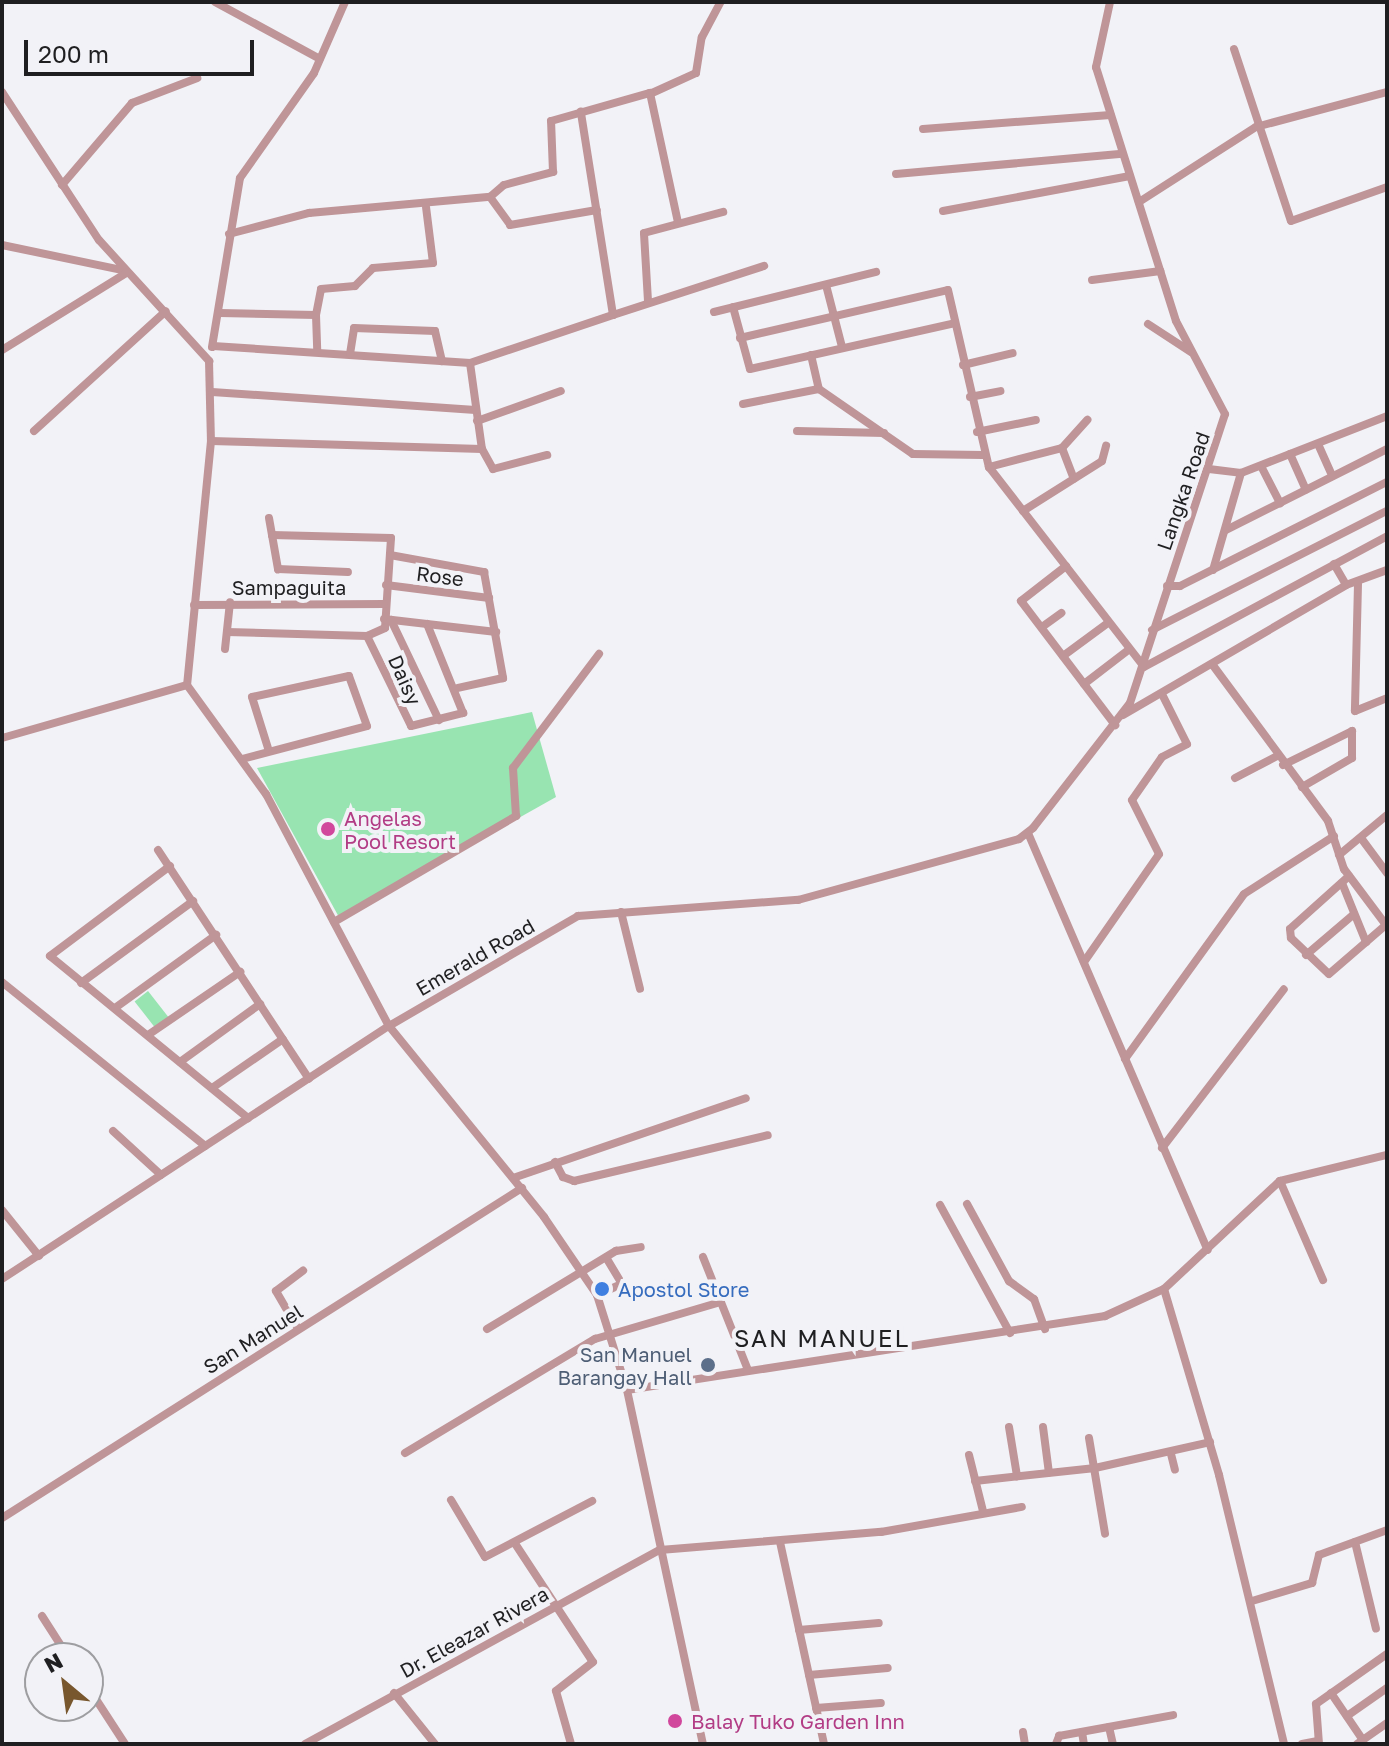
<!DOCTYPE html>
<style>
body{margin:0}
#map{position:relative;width:1389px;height:1746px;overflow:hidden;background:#f2f2f7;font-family:"Golos Text",sans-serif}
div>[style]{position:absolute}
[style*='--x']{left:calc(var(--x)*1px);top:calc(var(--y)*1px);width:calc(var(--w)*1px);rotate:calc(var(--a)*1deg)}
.green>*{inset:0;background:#98e4b1;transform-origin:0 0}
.minor>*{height:8px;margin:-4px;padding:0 4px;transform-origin:4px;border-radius:4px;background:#bf9598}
.dots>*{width:22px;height:22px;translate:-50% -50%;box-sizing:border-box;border:4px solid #f2f2f7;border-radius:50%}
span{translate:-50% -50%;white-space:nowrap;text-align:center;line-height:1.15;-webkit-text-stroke:8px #f2f2f7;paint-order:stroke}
.street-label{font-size:20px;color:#1f1f21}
.hotel-label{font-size:20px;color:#b23c85}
.left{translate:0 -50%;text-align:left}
.shop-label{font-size:20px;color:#366cbe}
.service-label{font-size:20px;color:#4e5e75}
.right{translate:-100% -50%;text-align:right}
.quarter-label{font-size:24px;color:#1f1f21;letter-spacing:2px}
.frame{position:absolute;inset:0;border:4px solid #1f1f21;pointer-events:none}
.north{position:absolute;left:24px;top:1642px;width:80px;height:80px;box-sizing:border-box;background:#f2f2f7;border:2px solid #9e9ea1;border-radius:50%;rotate:331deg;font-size:22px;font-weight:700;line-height:32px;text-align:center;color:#1f1f21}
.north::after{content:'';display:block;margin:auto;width:28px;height:36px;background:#78572e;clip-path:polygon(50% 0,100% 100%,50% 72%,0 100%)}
.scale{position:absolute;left:24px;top:40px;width:230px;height:36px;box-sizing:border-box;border:4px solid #1f1f21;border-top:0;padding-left:10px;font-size:24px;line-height:28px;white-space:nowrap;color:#1f1f21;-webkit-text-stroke:6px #f2f2f7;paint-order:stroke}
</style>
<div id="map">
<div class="green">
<i style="clip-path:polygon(532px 712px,556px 797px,340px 919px,257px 768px)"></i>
<i style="left:148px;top:991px;width:33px;height:17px;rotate:52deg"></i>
</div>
<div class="minor">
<i style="--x:215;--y:2;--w:119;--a:28.5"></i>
<i style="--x:1234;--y:49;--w:181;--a:71.7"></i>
<i style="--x:1291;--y:221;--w:102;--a:-19.5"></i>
<i style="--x:2;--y:92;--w:177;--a:56.8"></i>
<i style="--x:99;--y:240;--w:164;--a:47.7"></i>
<i style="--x:209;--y:361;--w:80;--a:88.6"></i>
<i style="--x:211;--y:441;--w:245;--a:95.6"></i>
<i style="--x:187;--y:685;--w:135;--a:54.1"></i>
<i style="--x:266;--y:794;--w:263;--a:62.1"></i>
<i style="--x:389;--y:1026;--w:246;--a:50.9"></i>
<i style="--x:544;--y:1217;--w:94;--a:55.8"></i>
<i style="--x:597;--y:1295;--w:100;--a:72.5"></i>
<i style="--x:627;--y:1390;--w:362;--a:77.9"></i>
<i style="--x:652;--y:93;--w:48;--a:-24.4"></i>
<i style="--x:696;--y:73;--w:36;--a:-81"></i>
<i style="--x:702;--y:37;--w:40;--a:-62"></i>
<i style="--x:923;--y:129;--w:188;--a:-4.3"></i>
<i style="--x:896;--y:174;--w:227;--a:-5.1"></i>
<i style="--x:62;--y:185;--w:108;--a:-49.5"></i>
<i style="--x:132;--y:103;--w:70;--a:-21"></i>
<i style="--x:490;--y:197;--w:34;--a:54"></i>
<i style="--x:510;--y:225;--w:88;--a:-9.8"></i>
<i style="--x:1139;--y:202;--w:139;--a:-32.7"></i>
<i style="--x:1256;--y:127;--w:136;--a:-15"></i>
<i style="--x:943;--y:211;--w:190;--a:-10.6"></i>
<i style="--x:229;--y:234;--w:83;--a:-14.7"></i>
<i style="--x:309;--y:213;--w:182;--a:-5.1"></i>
<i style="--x:490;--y:197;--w:18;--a:-41"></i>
<i style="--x:504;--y:185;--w:51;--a:-14.9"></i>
<i style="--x:553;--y:172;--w:51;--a:-92.2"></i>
<i style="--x:551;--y:121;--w:103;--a:-15.8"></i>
<i style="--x:650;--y:93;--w:132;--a:77.8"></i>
<i style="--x:2;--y:245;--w:123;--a:11.8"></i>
<i style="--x:1092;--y:280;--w:69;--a:-7.5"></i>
<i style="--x:826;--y:285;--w:64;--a:75.5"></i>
<i style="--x:648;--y:301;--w:68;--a:-93.4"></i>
<i style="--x:644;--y:233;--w:82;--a:-14.9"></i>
<i style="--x:733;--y:307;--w:64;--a:74.7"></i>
<i style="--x:750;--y:369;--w:210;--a:-12.6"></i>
<i style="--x:714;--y:312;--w:167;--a:-13.9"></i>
<i style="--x:220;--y:313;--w:96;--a:1.2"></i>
<i style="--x:316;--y:315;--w:37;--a:88"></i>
<i style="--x:316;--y:315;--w:26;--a:-79"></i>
<i style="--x:321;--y:289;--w:34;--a:-5"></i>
<i style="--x:355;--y:286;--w:25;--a:-45"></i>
<i style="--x:373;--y:268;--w:60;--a:-4.8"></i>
<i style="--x:433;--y:263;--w:56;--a:-97.1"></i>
<i style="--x:613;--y:315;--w:159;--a:-18"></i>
<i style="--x:1148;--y:324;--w:51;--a:33.1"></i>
<i style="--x:740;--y:338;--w:213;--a:-13"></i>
<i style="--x:948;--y:290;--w:182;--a:77"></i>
<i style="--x:989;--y:467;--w:253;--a:52.2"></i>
<i style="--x:1144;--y:667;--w:276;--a:-28.3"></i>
<i style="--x:213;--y:346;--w:258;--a:3.8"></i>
<i style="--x:470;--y:363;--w:151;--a:-18.6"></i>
<i style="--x:613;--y:315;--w:206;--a:-99"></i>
<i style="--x:212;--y:347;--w:171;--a:-80.6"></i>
<i style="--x:240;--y:178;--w:128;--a:-54.8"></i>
<i style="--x:314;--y:73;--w:77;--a:-66.4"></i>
<i style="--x:2;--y:350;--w:146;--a:-31.8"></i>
<i style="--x:350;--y:354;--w:26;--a:-81"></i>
<i style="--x:354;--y:328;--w:81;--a:2.1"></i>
<i style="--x:435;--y:331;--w:31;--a:77"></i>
<i style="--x:811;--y:355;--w:35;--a:77"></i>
<i style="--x:470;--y:363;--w:87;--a:82.1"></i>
<i style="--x:482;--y:449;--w:23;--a:61"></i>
<i style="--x:493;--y:469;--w:56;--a:-14.5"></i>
<i style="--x:963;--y:365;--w:51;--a:-13.5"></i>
<i style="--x:212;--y:392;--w:264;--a:3.9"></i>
<i style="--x:970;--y:397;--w:31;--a:-11"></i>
<i style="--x:743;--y:404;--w:77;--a:-11.2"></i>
<i style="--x:819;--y:389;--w:114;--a:34.7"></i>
<i style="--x:913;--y:454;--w:70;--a:0.8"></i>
<i style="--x:477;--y:421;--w:89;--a:-19.7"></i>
<i style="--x:34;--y:431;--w:178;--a:-42.3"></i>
<i style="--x:797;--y:431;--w:87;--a:1.3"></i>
<i style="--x:977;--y:432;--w:60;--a:-11.5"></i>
<i style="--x:211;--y:441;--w:271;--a:1.7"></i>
<i style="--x:1318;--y:444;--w:35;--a:66"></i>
<i style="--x:1062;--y:448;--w:33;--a:69"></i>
<i style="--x:1290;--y:454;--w:39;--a:66"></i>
<i style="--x:1261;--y:466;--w:42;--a:62.8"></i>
<i style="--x:989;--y:467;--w:75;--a:-14.6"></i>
<i style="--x:1062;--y:448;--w:38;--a:-48"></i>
<i style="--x:1209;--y:469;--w:32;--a:7"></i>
<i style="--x:1241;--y:473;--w:157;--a:-21.3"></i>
<i style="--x:1023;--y:511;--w:93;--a:-32.3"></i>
<i style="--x:1102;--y:461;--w:16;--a:-75"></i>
<i style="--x:269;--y:518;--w:17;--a:80"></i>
<i style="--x:272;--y:535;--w:119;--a:1.4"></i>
<i style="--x:391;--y:538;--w:90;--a:93.8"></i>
<i style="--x:385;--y:628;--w:20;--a:156"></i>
<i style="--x:1226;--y:530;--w:180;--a:-26.7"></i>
<i style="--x:272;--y:535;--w:35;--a:80"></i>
<i style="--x:278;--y:569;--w:70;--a:2.5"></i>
<i style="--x:390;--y:555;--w:96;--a:10.3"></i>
<i style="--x:484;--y:572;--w:108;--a:79.8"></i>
<i style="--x:503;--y:678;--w:46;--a:167.5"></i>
<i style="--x:1334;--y:564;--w:24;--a:60"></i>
<i style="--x:1066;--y:566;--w:57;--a:142.1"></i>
<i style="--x:1021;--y:601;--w:156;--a:52.8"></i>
<i style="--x:1213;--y:570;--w:101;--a:-73.9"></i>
<i style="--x:1358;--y:584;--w:127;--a:91.4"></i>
<i style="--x:1355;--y:711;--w:35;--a:-22"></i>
<i style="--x:386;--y:585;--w:104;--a:7.2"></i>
<i style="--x:1167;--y:586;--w:13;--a:0"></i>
<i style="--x:1180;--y:586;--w:232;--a:-26.7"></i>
<i style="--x:194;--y:605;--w:190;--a:-0.3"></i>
<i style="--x:384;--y:619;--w:113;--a:6.6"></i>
<i style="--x:391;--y:620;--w:111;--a:64.4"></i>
<i style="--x:1042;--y:627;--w:24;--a:-36"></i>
<i style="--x:1152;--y:630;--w:263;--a:-26.9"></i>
<i style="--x:227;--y:632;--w:140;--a:1.6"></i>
<i style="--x:367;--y:636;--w:100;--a:63.9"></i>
<i style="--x:411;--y:726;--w:54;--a:-14"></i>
<i style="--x:463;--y:713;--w:96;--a:-112"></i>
<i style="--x:225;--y:649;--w:47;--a:-83.9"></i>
<i style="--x:1063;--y:656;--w:56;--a:-36.3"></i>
<i style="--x:1212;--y:664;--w:195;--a:53.5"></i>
<i style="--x:1328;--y:821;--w:51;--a:71.6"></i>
<i style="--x:1344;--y:869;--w:70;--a:53.1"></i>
<i style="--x:1084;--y:684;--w:54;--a:-37.5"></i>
<i style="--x:1123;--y:715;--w:258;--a:-30.2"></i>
<i style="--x:1346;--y:585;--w:44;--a:-20.1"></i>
<i style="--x:2;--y:738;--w:192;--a:-16"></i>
<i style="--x:242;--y:759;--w:129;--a:-14.8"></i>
<i style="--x:367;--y:726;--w:53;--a:-109.8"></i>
<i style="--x:349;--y:676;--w:99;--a:167.8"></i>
<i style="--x:252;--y:697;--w:53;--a:72.6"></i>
<i style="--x:1283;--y:765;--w:77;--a:-26.2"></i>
<i style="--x:1352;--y:731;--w:27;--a:90"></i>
<i style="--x:1352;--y:758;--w:58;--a:149.9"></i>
<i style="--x:1235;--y:778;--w:47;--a:-27.6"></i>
<i style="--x:1028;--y:833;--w:454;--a:66.7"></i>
<i style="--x:1361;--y:838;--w:44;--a:53.4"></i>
<i style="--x:158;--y:850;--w:274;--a:56.6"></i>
<i style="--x:1339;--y:855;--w:62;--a:-39.8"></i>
<i style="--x:170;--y:866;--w:150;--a:143.1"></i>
<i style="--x:50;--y:956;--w:256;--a:39.3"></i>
<i style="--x:1349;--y:876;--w:79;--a:138.1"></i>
<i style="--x:1290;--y:929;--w:9;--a:84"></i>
<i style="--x:1291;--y:938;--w:52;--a:43.5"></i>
<i style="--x:1329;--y:974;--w:77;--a:-40.8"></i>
<i style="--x:1342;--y:883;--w:64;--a:67.9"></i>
<i style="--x:621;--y:912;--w:79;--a:76.1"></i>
<i style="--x:334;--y:922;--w:211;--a:-30.2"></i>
<i style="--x:516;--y:816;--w:48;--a:-93.6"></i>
<i style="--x:513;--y:768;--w:143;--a:-53"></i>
<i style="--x:1306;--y:955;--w:62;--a:-40.4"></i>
<i style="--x:1084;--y:962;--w:131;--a:-55.2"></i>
<i style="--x:1159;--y:854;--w:60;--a:-116.6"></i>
<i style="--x:1132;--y:800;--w:52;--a:-55.1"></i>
<i style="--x:1162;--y:757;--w:28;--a:-27"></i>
<i style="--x:1187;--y:744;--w:54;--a:-116.6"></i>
<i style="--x:2;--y:982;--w:261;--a:38.9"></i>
<i style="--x:81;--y:983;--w:139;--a:-36.2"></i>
<i style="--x:115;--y:1008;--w:125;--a:-35.9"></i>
<i style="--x:148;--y:1035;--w:112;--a:-34.4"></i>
<i style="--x:1125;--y:1059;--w:203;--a:-54.2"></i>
<i style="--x:1244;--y:894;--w:107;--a:-32.8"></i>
<i style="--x:180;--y:1062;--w:99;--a:-35.9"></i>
<i style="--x:212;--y:1088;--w:86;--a:-34.6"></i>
<i style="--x:113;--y:1131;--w:65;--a:42.5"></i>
<i style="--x:1162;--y:1148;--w:200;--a:-52.5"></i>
<i style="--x:555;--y:1162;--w:17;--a:62"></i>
<i style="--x:563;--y:1177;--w:12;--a:20"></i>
<i style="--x:574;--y:1181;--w:199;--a:-13.3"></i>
<i style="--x:513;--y:1178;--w:246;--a:-18.9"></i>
<i style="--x:1280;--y:1181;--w:108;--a:66.5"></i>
<i style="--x:967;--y:1204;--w:88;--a:61.4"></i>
<i style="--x:1009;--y:1281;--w:31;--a:36"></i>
<i style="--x:1034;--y:1299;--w:32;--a:70"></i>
<i style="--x:940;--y:1205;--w:146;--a:61.3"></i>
<i style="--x:2;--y:1210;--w:59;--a:51.2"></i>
<i style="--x:703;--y:1257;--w:122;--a:68.3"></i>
<i style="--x:2;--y:1279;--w:462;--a:-33.2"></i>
<i style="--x:389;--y:1026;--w:219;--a:-30.2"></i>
<i style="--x:578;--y:916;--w:221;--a:-4.2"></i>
<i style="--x:798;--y:900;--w:229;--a:-15.4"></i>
<i style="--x:1019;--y:839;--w:18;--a:-38"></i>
<i style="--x:1033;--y:828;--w:158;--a:-52.2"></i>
<i style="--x:1130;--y:703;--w:304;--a:-71.8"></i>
<i style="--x:1225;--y:414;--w:105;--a:-117.8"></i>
<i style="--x:1176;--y:321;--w:266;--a:-107.5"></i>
<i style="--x:1096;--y:67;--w:66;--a:-77.8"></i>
<i style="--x:1164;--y:1289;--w:194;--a:73.5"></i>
<i style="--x:1219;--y:1475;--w:277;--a:76.4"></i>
<i style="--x:597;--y:1295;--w:27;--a:-24"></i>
<i style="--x:622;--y:1284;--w:31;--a:-121"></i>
<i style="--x:298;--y:1329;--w:44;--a:-120.1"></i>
<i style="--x:276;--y:1291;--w:34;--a:-37"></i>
<i style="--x:487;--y:1329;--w:151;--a:-31.2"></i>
<i style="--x:616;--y:1251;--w:25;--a:-9"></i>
<i style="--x:627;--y:1390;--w:484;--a:-8.8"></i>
<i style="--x:1105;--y:1316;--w:65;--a:-24.6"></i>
<i style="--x:1164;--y:1289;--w:158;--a:-43"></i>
<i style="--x:1280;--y:1181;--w:110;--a:-13.7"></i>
<i style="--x:1009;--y:1427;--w:50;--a:80.7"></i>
<i style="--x:1043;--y:1427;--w:46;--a:82.6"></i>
<i style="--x:1089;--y:1438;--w:97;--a:80.5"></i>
<i style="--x:405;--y:1453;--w:222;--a:-31"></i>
<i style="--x:595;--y:1339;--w:131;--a:-16.4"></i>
<i style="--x:1171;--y:1454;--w:16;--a:76"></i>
<i style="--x:969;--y:1455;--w:58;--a:76"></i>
<i style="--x:975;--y:1481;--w:121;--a:-6.2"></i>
<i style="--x:1095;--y:1468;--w:118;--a:-12.7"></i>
<i style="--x:451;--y:1500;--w:66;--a:59.2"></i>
<i style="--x:485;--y:1557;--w:121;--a:-27.6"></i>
<i style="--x:2;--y:1518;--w:616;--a:-32.4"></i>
<i style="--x:780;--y:1542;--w:207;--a:77.7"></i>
<i style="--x:1355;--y:1542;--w:89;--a:76.4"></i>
<i style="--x:516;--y:1545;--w:140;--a:56.7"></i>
<i style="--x:593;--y:1662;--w:47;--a:141.9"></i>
<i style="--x:556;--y:1691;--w:55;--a:74.2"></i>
<i style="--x:1252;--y:1601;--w:63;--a:-16.7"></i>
<i style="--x:1312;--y:1583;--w:29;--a:-76"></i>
<i style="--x:1319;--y:1555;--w:72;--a:-20.2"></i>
<i style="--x:42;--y:1616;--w:50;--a:57.3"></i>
<i style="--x:799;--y:1630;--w:80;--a:-5"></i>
<i style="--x:809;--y:1675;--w:79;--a:-5.1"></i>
<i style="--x:88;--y:1687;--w:68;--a:57"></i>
<i style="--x:394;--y:1693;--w:65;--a:51.2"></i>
<i style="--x:1331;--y:1693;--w:57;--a:55.8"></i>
<i style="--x:816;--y:1708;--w:65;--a:-4.4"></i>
<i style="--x:1347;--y:1716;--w:49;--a:-35"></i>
<i style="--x:1109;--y:1727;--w:17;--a:77"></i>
<i style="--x:1023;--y:1732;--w:12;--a:81"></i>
<i style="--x:1082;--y:1732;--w:12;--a:81"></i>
<i style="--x:305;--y:1744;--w:405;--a:-28.7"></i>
<i style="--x:660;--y:1550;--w:222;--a:-4.7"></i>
<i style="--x:881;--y:1532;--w:143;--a:-10.1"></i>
<i style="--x:1056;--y:1744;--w:9;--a:-69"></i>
<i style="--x:1059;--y:1736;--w:116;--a:-10.4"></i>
<i style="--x:1302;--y:1744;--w:16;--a:-11"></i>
<i style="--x:1319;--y:1744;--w:40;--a:-94.3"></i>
<i style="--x:1316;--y:1704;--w:87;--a:-35.2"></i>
<i style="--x:1357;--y:1744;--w:37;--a:-35"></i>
</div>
<div class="dots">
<i style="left:328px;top:829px;background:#d1479c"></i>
<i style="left:602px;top:1289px;background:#3f7fe0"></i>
<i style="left:708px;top:1365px;background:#5c6f8a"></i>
<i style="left:675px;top:1721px;background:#d1479c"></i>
</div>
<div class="street-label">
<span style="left:1183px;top:491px;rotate:-71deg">Langka Road</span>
<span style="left:440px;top:576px;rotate:7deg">Rose</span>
<span style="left:289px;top:587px">Sampaguita</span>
<span style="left:405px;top:680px;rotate:66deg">Daisy</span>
<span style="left:475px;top:957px;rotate:-30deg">Emerald Road</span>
<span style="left:253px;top:1339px;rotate:-32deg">San Manuel</span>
<span style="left:474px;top:1632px;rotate:-29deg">Dr. Eleazar Rivera</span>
</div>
<div class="hotel-label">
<span class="left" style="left:344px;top:830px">Angelas<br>Pool Resort</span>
<span class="left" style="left:691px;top:1721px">Balay Tuko Garden Inn</span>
</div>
<div class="shop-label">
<span class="left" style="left:618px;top:1289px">Apostol Store</span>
</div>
<div class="service-label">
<span class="right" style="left:692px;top:1366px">San Manuel<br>Barangay Hall</span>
</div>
<div class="quarter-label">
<span style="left:822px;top:1338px">SAN MANUEL</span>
</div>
<div class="frame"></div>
<div class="north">N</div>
<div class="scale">200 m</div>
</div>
